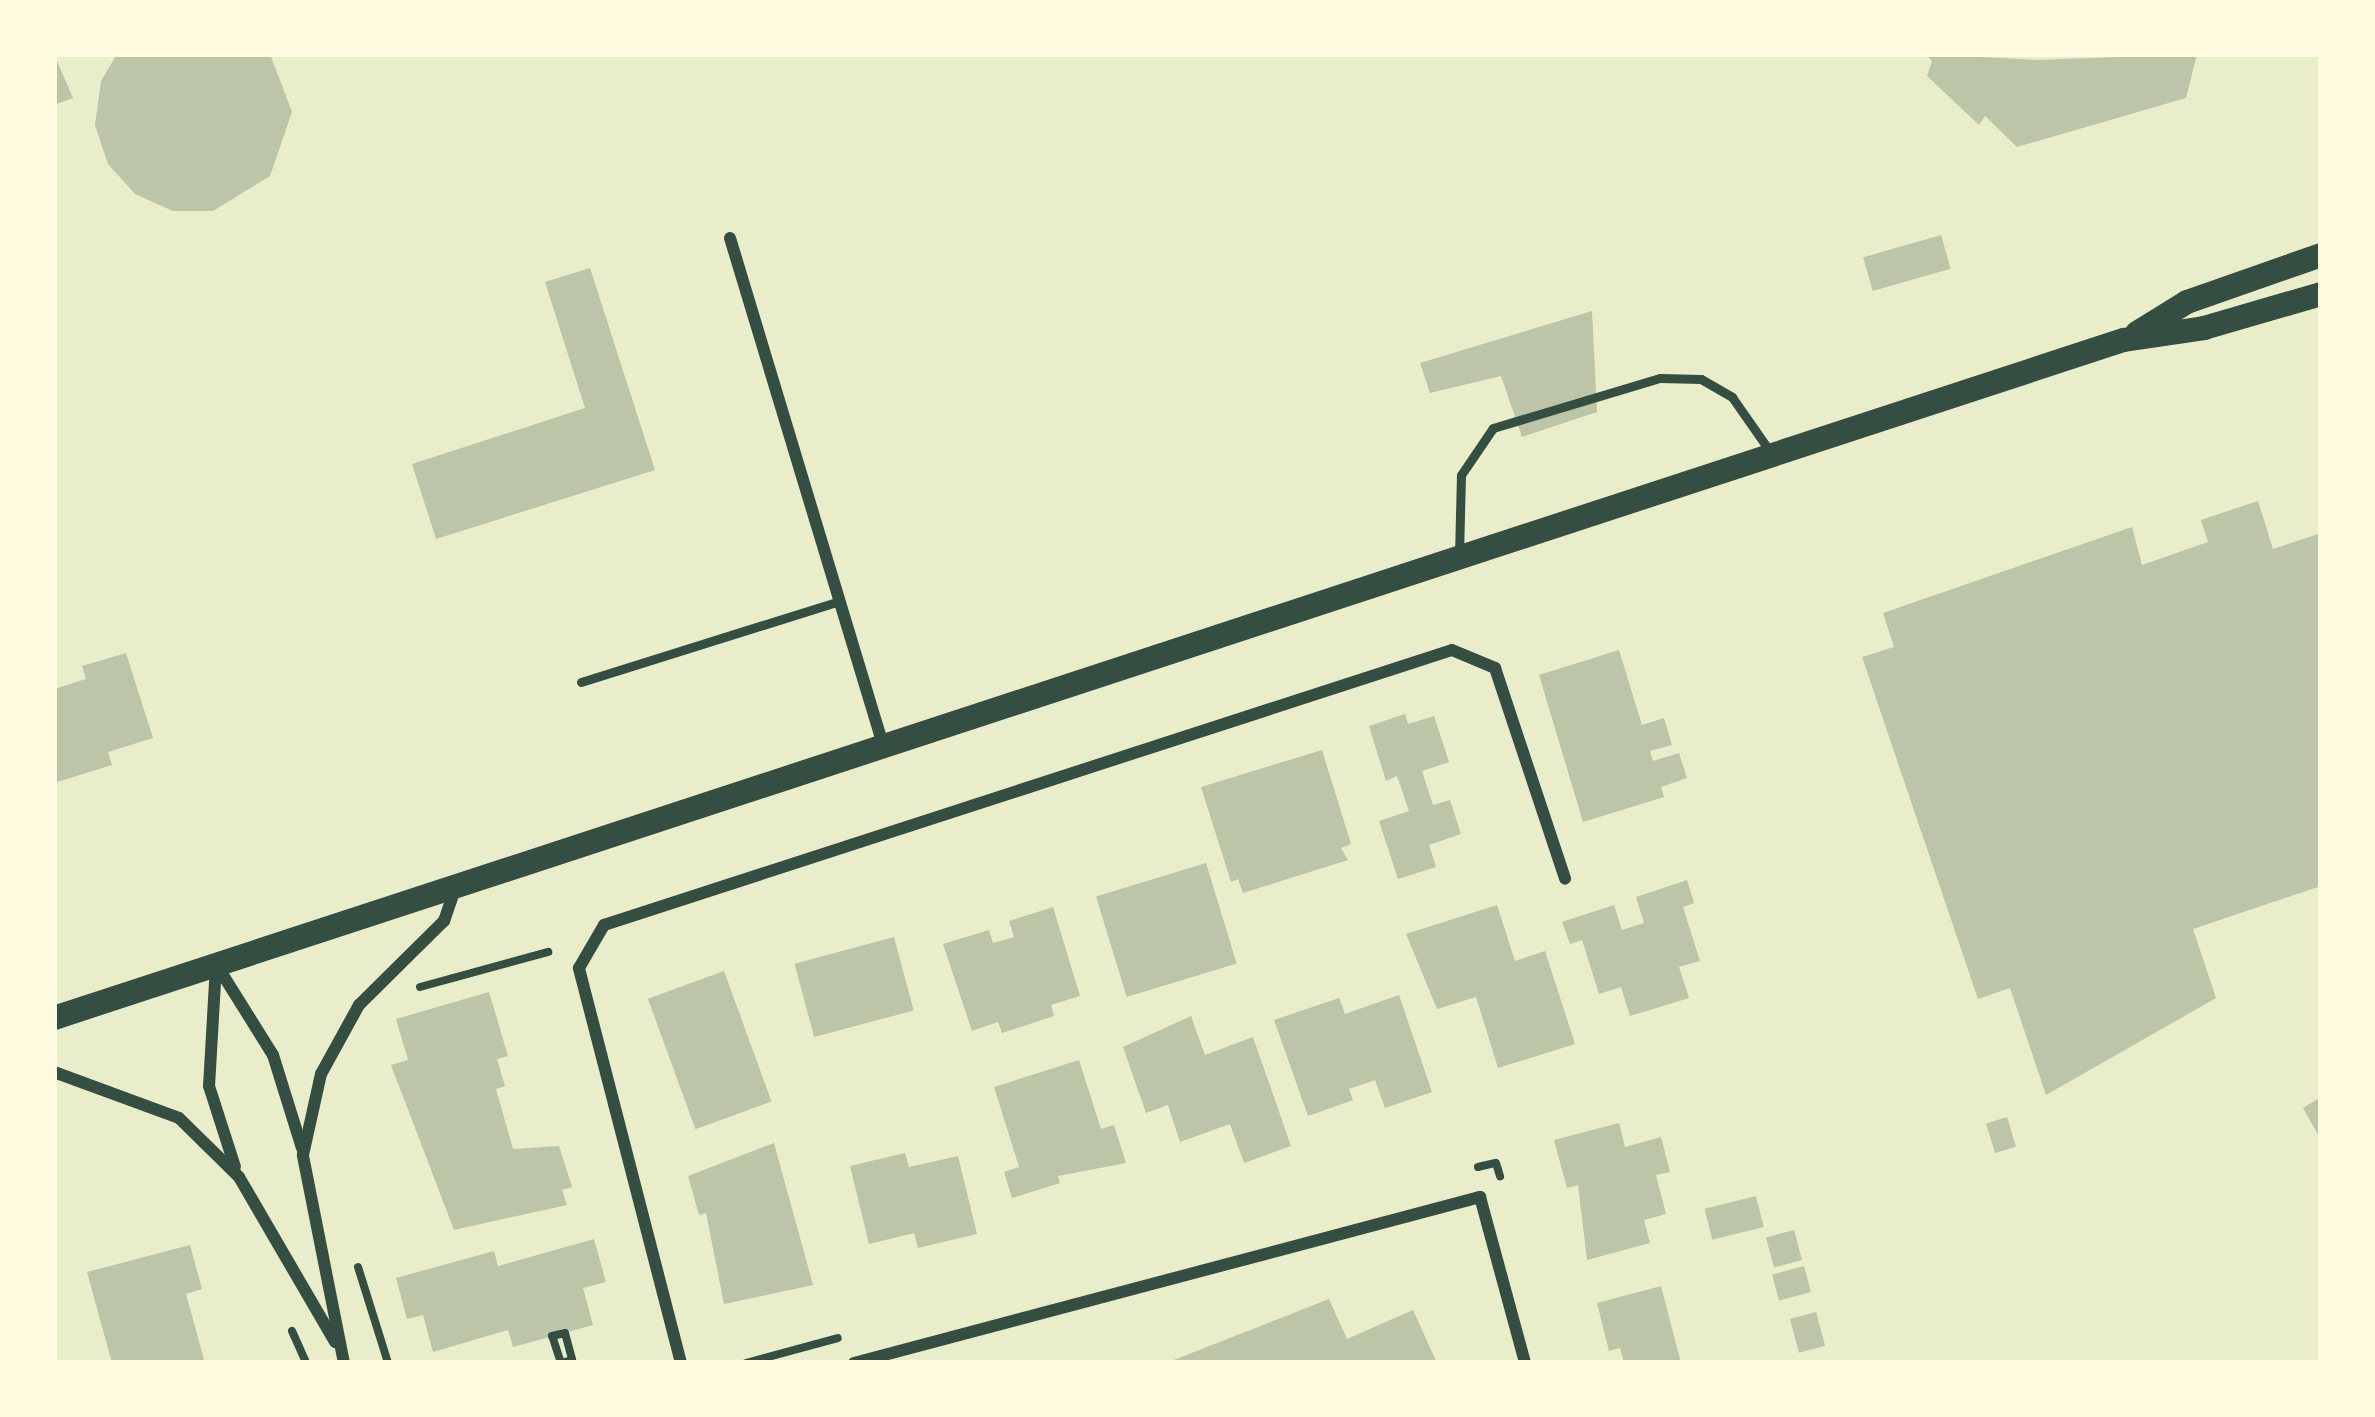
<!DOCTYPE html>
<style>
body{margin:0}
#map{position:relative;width:2375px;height:1417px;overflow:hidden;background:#e9edc9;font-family:"DejaVu Sans",sans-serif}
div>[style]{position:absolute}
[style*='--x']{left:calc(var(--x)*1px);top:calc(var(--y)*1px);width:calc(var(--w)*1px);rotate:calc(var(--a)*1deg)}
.building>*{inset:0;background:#bcc5a7;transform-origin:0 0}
.path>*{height:8px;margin:-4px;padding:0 4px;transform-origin:4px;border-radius:4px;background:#344e41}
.service>*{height:9px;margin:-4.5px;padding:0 4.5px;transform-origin:4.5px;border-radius:4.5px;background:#344e41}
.minor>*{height:12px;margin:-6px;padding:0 6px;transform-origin:6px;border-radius:6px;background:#344e41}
.secondary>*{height:24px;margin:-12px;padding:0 12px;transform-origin:12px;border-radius:12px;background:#344e41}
span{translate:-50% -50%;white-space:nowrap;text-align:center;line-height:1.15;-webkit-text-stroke:10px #fefae0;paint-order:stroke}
.frame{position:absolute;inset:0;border:57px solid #fefae0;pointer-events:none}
</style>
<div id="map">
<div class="building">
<i style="clip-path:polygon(54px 54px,73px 98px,54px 105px)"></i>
<i style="clip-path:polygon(117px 54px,270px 54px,292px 112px,270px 176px,213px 211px,173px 211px,135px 194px,108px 164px,95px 125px,101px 81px)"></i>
<i style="clip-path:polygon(1925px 54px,2038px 60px,2197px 54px,2186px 98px,2017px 147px,1985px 116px,1979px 125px,1927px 76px,1932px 61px)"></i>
<i style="left:1941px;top:235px;width:35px;height:81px;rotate:74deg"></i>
<i style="clip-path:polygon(590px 268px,655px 470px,436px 539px,412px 464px,585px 408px,545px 282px)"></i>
<i style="clip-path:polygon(1592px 311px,1597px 412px,1522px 437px,1501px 376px,1430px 393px,1420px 363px)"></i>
<i style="clip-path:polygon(2258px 501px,2273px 549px,2321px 533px,2321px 886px,2193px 929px,2216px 998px,2046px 1095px,2010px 988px,1978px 999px,1862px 657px,1894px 647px,1883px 613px,2132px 527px,2142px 565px,2208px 542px,2201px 520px)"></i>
<i style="clip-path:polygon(1619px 650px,1642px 725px,1664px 718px,1672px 745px,1650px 751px,1653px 761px,1679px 753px,1687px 778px,1661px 787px,1664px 797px,1583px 822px,1539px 675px)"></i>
<i style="clip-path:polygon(126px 653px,153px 738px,108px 752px,112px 765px,54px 783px,54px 689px,86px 679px,82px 666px)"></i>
<i style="clip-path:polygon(1405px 714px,1408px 724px,1434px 716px,1449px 762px,1422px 771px,1433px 805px,1450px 800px,1461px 834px,1429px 845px,1436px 867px,1398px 879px,1379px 821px,1409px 811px,1397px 776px,1386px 781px,1369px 726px)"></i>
<i style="clip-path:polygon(1322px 750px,1351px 844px,1341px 848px,1348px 860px,1243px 893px,1238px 879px,1231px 882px,1201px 787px)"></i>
<i style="left:1206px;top:863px;width:105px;height:115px;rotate:73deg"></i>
<i style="clip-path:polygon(1687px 880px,1694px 903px,1683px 907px,1700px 961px,1679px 967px,1689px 998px,1630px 1016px,1621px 987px,1599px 994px,1582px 940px,1570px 944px,1562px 922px,1614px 905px,1622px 930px,1644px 923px,1636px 897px)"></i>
<i style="clip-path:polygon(1497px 905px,1515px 961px,1545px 951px,1575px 1044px,1498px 1068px,1476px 997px,1437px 1009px,1406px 934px)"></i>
<i style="clip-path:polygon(1053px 907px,1080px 996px,1051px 1005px,1054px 1016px,1002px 1033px,998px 1022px,972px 1031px,943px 944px,989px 930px,993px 943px,1014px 937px,1009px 921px)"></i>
<i style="left:894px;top:937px;width:76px;height:103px;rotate:75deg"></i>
<i style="left:724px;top:971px;width:139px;height:81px;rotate:70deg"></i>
<i style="clip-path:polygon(489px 992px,508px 1056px,497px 1059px,505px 1086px,496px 1089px,513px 1149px,559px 1146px,572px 1187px,562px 1190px,567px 1205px,454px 1230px,391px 1065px,408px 1060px,396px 1019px)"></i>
<i style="clip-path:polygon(1399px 995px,1432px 1092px,1385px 1108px,1375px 1080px,1349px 1089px,1353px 1100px,1308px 1116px,1274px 1020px,1339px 998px,1345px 1014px)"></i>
<i style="clip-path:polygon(1191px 1016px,1205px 1055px,1253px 1037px,1291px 1146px,1244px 1163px,1230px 1124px,1180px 1142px,1168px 1105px,1146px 1113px,1123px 1047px)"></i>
<i style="clip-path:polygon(1079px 1060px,1101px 1129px,1114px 1125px,1126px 1163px,1058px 1176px,1060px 1183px,1012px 1198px,1004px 1172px,1019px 1167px,994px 1087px)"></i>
<i style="clip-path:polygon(2321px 1097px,2321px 1140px,2303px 1108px)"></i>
<i style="left:2007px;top:1117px;width:31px;height:22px;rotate:73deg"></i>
<i style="clip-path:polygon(1619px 1123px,1625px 1147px,1661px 1137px,1670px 1172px,1656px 1175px,1666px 1214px,1644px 1220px,1650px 1243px,1587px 1260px,1578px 1185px,1567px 1188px,1554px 1140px)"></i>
<i style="clip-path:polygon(774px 1143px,813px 1285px,724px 1304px,706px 1213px,699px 1215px,688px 1176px)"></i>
<i style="clip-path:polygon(905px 1153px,909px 1167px,958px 1156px,977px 1234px,918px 1248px,914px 1233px,869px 1244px,850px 1166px)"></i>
<i style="left:1756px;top:1196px;width:32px;height:53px;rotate:76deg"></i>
<i style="left:1794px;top:1230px;width:31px;height:29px;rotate:75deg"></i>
<i style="clip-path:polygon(594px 1239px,606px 1282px,583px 1288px,593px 1325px,513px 1347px,508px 1330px,433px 1352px,423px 1315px,407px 1319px,396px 1278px,494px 1251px,498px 1266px)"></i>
<i style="clip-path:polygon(190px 1245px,202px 1289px,186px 1294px,205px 1363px,112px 1363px,87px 1272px)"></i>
<i style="left:1804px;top:1266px;width:27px;height:33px;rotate:75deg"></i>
<i style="clip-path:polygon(1661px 1286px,1681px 1363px,1624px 1363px,1620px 1348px,1609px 1351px,1597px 1303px)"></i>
<i style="clip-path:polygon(1329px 1299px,1347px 1339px,1413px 1310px,1437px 1363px,1166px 1363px)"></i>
<i style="left:1816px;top:1312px;width:35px;height:27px;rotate:75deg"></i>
</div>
<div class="path">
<i style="--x:420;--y:987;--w:133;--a:-15.3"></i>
<i style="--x:1478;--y:1167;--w:18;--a:-13"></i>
<i style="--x:1496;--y:1163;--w:14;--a:73"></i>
<i style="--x:358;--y:1267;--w:101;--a:72.6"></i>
<i style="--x:292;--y:1331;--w:35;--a:66"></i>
<i style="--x:565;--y:1333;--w:28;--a:75"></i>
<i style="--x:572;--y:1360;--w:11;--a:165"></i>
<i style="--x:561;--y:1363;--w:28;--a:-108"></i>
<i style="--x:552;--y:1336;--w:13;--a:-13"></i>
<i style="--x:746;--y:1363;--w:95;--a:-15.2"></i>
</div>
<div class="service">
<i style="--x:1459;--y:556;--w:81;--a:-88.6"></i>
<i style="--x:1461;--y:475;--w:57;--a:-55.8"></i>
<i style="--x:1493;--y:428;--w:174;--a:-16.7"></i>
<i style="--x:1660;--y:378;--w:41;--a:1.4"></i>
<i style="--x:1701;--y:379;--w:36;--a:30"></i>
<i style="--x:1732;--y:397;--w:68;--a:55.1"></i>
<i style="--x:581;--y:682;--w:271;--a:-17.4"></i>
</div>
<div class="minor">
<i style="--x:730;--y:238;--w:533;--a:73.2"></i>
<i style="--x:216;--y:965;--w:121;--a:93.3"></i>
<i style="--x:209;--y:1086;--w:85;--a:72.2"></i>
<i style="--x:218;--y:967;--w:104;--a:58"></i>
<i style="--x:273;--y:1055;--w:97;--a:72.7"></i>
<i style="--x:54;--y:1072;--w:133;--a:20.2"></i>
<i style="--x:179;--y:1118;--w:84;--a:44.5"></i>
<i style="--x:239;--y:1177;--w:191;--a:59.8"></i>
<i style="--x:344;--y:1363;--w:212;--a:-101.2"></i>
<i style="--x:303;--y:1155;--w:83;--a:-77.5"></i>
<i style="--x:321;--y:1074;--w:79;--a:-61.2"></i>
<i style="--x:359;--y:1005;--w:120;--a:-44.7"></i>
<i style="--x:444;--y:921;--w:36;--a:-71"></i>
<i style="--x:681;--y:1363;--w:408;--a:-104.5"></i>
<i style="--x:579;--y:968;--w:50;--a:-59.8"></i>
<i style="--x:604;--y:925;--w:891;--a:-17.97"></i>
<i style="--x:1452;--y:650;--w:47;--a:22.7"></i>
<i style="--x:1495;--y:668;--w:222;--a:71.6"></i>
<i style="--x:854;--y:1363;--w:648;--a:-14.85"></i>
<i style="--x:1480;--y:1197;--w:172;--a:74.8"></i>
</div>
<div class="secondary">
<i style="--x:2137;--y:333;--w:59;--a:-31.8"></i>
<i style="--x:2187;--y:302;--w:142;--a:-19.3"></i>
<i style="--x:54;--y:1018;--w:2178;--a:-18.14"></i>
<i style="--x:2124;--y:340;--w:81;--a:-8.5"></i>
<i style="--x:2204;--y:328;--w:122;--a:-16.2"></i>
</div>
<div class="frame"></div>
</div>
